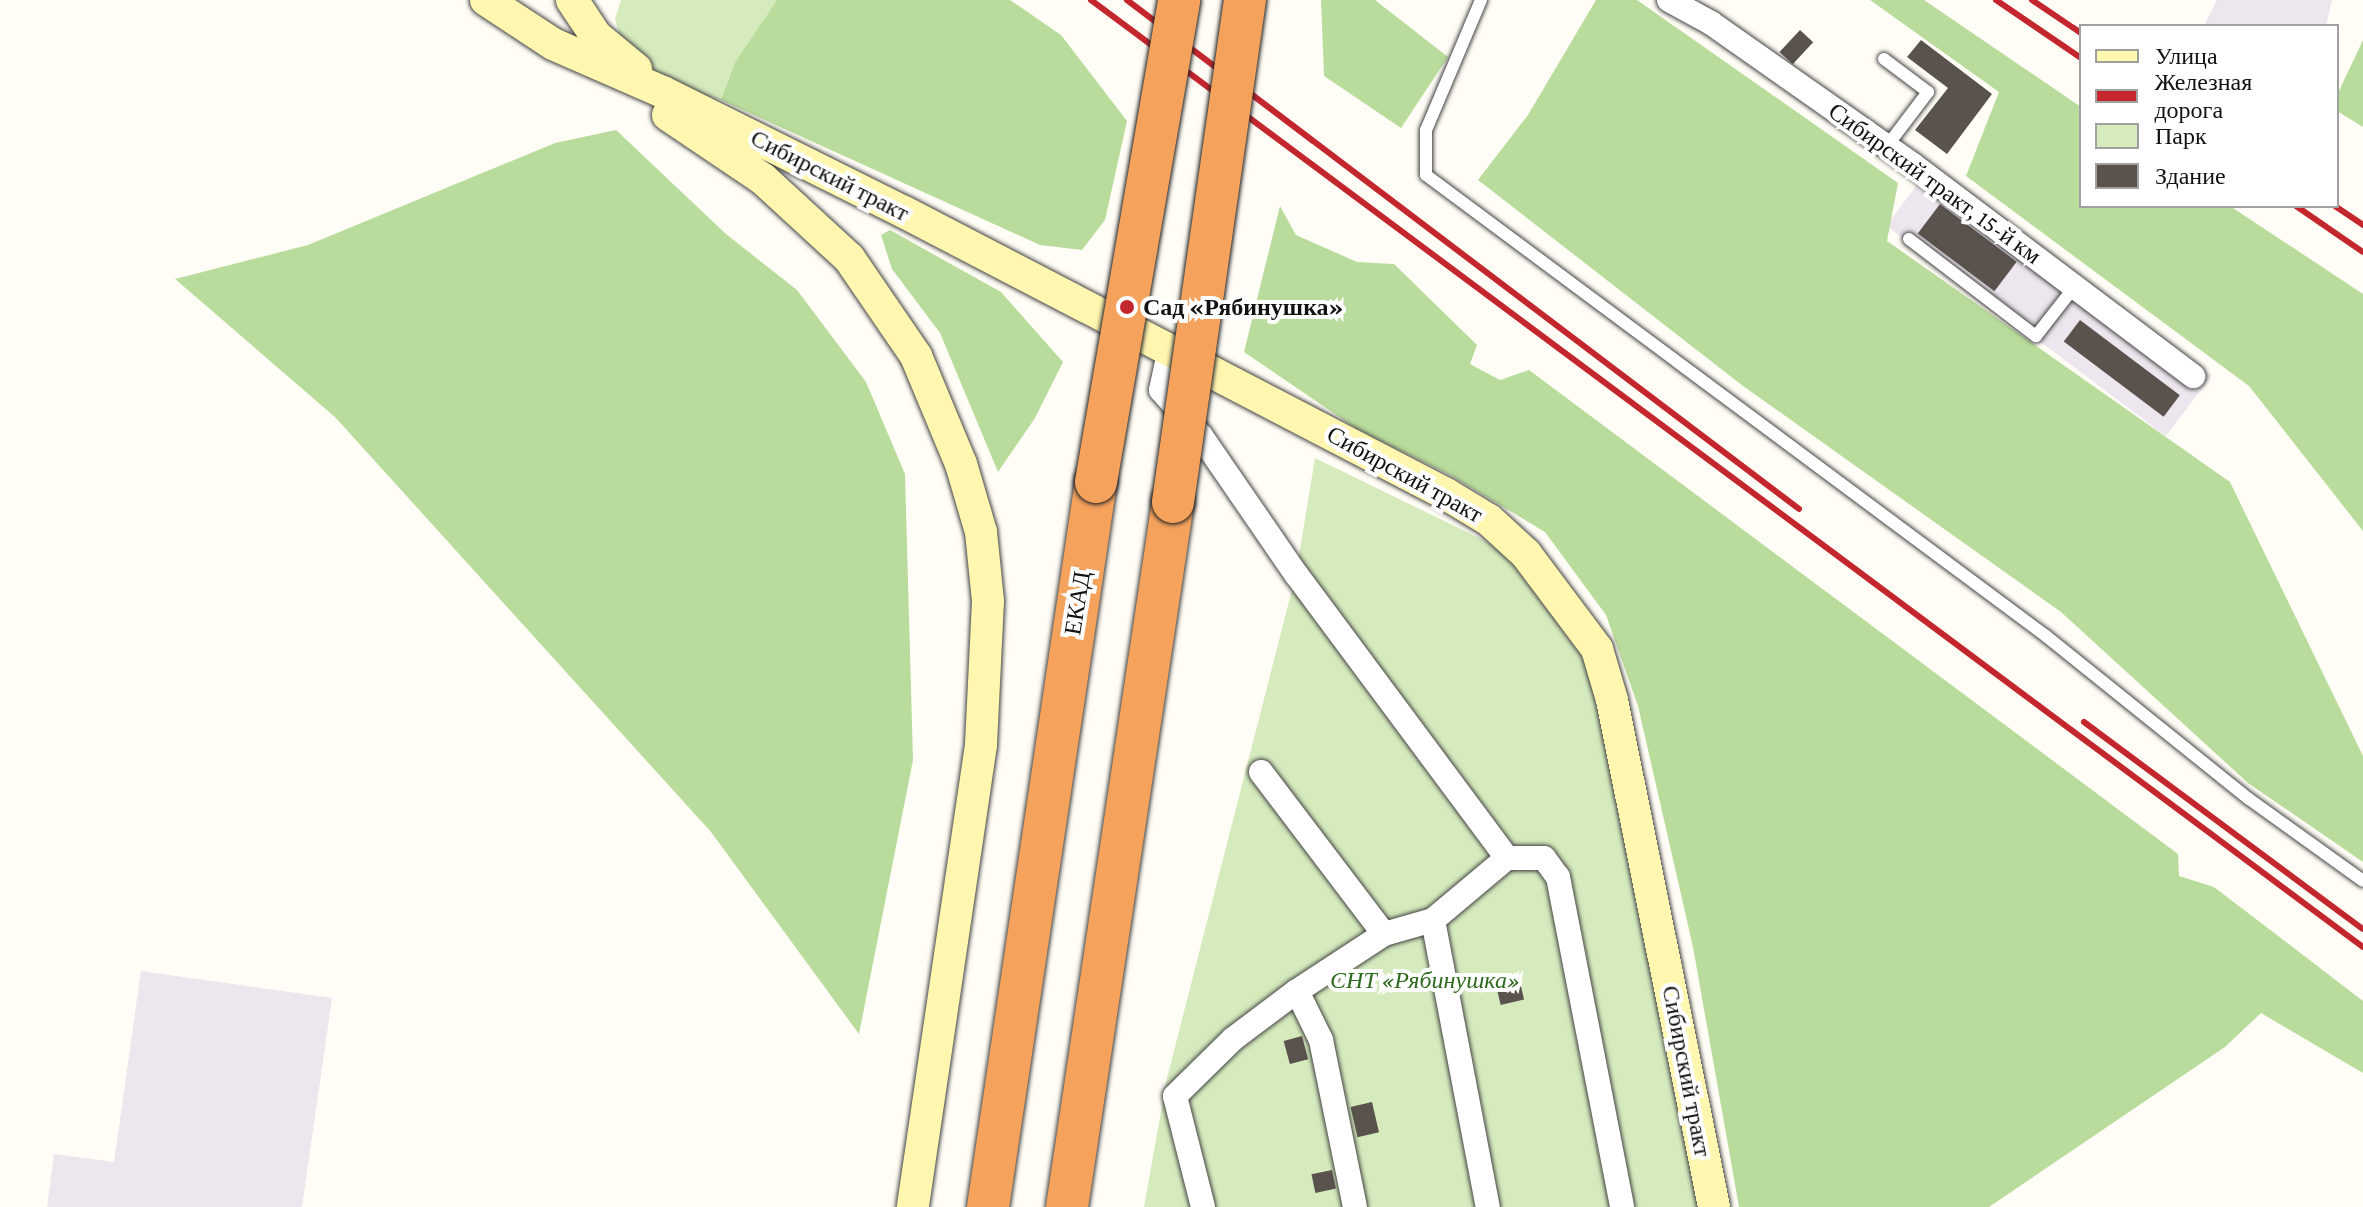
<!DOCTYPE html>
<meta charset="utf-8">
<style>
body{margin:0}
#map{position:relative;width:2363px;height:1207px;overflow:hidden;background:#fffdf5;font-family:"Crimson Pro",serif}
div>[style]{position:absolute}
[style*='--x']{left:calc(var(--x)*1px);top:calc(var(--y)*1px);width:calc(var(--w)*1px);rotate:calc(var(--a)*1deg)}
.industrial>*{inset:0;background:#eee6ef;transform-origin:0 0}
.green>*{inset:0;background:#d5ebbd}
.forest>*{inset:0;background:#b9dc9c}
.building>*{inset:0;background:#5a524d;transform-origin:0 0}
.roads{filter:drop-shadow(0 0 2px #444) drop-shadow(0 0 2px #444)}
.lane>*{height:12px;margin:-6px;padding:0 6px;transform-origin:6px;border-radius:6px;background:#fff}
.street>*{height:24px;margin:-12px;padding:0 12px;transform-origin:12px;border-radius:12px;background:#fff}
.secondary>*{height:32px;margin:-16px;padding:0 16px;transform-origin:16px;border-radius:16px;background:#fff6b0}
.highway>*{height:42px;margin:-21px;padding:0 21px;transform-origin:21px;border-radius:21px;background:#f5a25d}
.rail>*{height:6px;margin:-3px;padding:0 3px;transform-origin:3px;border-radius:3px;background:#c4262e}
.bridges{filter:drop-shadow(0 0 2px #222) drop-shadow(0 0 2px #222)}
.highway-bridge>*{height:42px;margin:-21px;padding:0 21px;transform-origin:21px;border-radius:21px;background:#f5a25d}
.dots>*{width:22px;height:22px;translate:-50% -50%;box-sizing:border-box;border:4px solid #fff;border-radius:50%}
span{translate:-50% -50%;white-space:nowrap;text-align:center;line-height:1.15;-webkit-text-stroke:8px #fff;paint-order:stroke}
.street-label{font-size:24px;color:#111}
.poi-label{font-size:24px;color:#111;font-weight:700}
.left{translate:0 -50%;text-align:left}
.park-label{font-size:24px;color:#2f6b1f;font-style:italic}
.legend{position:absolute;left:2079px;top:24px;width:260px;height:184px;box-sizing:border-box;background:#fff;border:2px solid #a0a0a0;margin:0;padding:10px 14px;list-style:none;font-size:24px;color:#111}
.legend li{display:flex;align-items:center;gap:16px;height:40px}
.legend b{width:40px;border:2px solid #a0a0a0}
</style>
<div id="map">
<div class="industrial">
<i style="clip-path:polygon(2217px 0,2332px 0,2326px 26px,2204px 26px)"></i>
<i style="left:1932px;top:165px;width:350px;height:76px;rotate:37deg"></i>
<i style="clip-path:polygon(141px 971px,332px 998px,302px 1207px,47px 1207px,54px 1154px,114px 1162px)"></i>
</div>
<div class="green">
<i style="clip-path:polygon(621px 0,777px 0,735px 62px,721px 100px,656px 79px,623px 47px,615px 19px)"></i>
<i style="clip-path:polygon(1315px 458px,1518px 557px,1569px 627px,1599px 688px,1702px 1207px,1144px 1207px,1167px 1078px,1296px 574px)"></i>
</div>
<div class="forest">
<i style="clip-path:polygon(777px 0,1010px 0,1061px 35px,1127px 121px,1105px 220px,1082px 250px,1040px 245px,721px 100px,735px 62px)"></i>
<i style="clip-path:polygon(1321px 0,1375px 0,1448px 57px,1401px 128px,1324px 76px)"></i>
<i style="clip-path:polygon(1596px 0,1637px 0,1898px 183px,1887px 241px,2230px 482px,2363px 756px,2363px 862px,2248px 783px,2061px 612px,1743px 386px,1478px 180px,1528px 115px)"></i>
<i style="clip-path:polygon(1870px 0,1924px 0,2081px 107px,2081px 206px,2230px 206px,2363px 294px,2363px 531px,2249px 386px,1966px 176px,1999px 92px)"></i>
<i style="clip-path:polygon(2363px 40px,2363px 127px,2337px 111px,2337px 95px)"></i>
<i style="clip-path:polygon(616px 130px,726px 234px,797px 290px,866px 382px,905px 474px,913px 760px,859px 1034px,711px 832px,335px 417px,175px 279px,308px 245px,555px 143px)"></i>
<i style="clip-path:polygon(1280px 206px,1296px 235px,1357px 262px,1394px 264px,1477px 345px,1470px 364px,1500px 380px,1529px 370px,2178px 854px,2179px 876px,2214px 887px,2363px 1001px,2363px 1073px,2261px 1013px,2225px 1047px,1989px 1207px,1739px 1207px,1693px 947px,1638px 706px,1606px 615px,1545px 532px,1450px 475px,1357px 429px,1244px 352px)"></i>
<i style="clip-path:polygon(890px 230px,1001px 292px,1063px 362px,1035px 418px,998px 472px,940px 333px,892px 269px,881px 235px)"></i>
</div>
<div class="building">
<i style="left:1800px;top:30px;width:18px;height:30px;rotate:43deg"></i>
<i style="clip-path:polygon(1921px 40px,1992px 94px,1947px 154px,1915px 130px,1948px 88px,1907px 57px)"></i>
<i style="left:1940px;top:204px;width:96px;height:37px;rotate:37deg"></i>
<i style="left:2080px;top:320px;width:125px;height:27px;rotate:37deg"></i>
<i style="left:1520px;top:982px;width:18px;height:24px;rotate:77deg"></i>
<i style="left:1302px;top:1036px;width:24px;height:19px;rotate:75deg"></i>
<i style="left:1372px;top:1102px;width:31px;height:22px;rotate:77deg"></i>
<i style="left:1332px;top:1170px;width:19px;height:21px;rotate:78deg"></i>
</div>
<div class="roads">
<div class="lane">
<i style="--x:1481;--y:0;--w:141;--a:112.9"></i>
<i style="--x:1426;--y:130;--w:45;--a:90"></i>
<i style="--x:1426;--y:175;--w:773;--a:36.63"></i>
<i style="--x:2046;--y:636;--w:260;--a:38.8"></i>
<i style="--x:2249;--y:799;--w:140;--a:35.7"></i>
<i style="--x:1884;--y:59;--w:55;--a:36.9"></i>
<i style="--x:1928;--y:92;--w:68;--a:127.2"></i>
<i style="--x:1909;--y:239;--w:160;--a:37.4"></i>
<i style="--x:2036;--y:336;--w:63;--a:-52"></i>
</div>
<div class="street">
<i style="--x:1669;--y:0;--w:48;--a:28.7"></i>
<i style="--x:1711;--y:23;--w:247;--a:35.1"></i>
<i style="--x:1913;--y:165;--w:351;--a:37"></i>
<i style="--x:1170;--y:348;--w:43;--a:102.1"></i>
<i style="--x:1161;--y:390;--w:61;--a:49"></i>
<i style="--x:1201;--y:436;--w:168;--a:55.5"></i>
<i style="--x:1296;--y:574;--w:354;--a:53.4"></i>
<i style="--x:1261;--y:772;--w:203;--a:52.8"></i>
<i style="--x:1433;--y:920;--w:292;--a:79.2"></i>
<i style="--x:1297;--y:991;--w:55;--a:63.9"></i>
<i style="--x:1321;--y:1040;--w:170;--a:78.5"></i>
<i style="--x:1203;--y:1207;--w:114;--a:-104.2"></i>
<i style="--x:1175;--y:1096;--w:81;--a:-44.5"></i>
<i style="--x:1233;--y:1039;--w:80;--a:-36.9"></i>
<i style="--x:1297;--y:991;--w:104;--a:-33.2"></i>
<i style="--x:1384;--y:934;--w:51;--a:-15.9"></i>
<i style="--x:1433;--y:920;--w:97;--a:-40"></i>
<i style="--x:1507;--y:858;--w:37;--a:0"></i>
<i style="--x:1544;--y:858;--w:24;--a:54"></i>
<i style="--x:1558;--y:877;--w:336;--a:79"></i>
</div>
<div class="secondary">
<i style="--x:486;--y:0;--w:80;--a:33.3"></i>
<i style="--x:553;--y:44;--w:120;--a:23.6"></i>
<i style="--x:663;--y:92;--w:269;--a:26.5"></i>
<i style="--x:904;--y:212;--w:611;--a:27.49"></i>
<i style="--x:1446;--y:494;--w:50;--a:31.2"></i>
<i style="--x:1489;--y:520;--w:50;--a:42.6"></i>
<i style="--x:1526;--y:554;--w:119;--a:53.2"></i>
<i style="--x:1597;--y:649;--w:53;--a:73.6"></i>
<i style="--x:1612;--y:700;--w:517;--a:78.62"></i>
<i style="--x:572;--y:0;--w:43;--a:56.3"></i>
<i style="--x:596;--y:36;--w:52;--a:39.5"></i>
<i style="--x:668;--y:115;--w:115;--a:34"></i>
<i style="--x:763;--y:179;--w:117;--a:42.6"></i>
<i style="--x:849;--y:258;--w:119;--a:55.6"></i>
<i style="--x:916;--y:356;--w:117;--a:67.4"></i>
<i style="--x:961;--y:464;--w:71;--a:73.6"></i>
<i style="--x:981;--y:532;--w:69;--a:84.2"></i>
<i style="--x:988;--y:601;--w:144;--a:92.8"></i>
<i style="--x:981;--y:745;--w:467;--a:98.4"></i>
</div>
<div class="highway">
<i style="--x:988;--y:1207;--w:733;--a:-81.53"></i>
<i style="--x:1067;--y:1207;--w:713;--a:-81.45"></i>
</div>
</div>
<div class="rail">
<i style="--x:1091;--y:0;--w:1586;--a:36.67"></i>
<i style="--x:1127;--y:0;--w:843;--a:37.14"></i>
<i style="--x:1996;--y:0;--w:103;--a:34.3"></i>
<i style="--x:2032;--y:0;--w:59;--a:34"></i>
<i style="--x:2296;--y:206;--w:81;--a:34.5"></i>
<i style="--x:2335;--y:206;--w:34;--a:34"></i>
<i style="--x:2084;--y:722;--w:347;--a:36.6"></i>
</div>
<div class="bridges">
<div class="highway-bridge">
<i style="--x:1096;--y:482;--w:489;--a:-80.2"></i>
<i style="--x:1173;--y:502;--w:507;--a:-81.84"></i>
</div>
</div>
<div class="dots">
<i style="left:1127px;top:307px;background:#c4262e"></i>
</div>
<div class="street-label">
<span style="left:830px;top:175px;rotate:27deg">Сибирский тракт</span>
<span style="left:1935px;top:183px;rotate:36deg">Сибирский тракт, 15-й км</span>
<span style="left:1405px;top:474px;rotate:29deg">Сибирский тракт</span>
<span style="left:1077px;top:603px;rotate:-81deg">ЕКАД</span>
<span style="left:1687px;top:1071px;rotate:79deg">Сибирский тракт</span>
</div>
<div class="poi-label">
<span class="left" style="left:1143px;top:307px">Сад «Рябинушка»</span>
</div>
<div class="park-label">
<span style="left:1425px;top:980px">СНТ «Рябинушка»</span>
</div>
<ul class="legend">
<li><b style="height:10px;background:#fff6b0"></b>Улица</li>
<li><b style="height:10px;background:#c4262e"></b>Железная дорога</li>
<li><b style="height:22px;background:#d5ebbd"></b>Парк</li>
<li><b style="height:22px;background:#5a524d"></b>Здание</li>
</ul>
</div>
